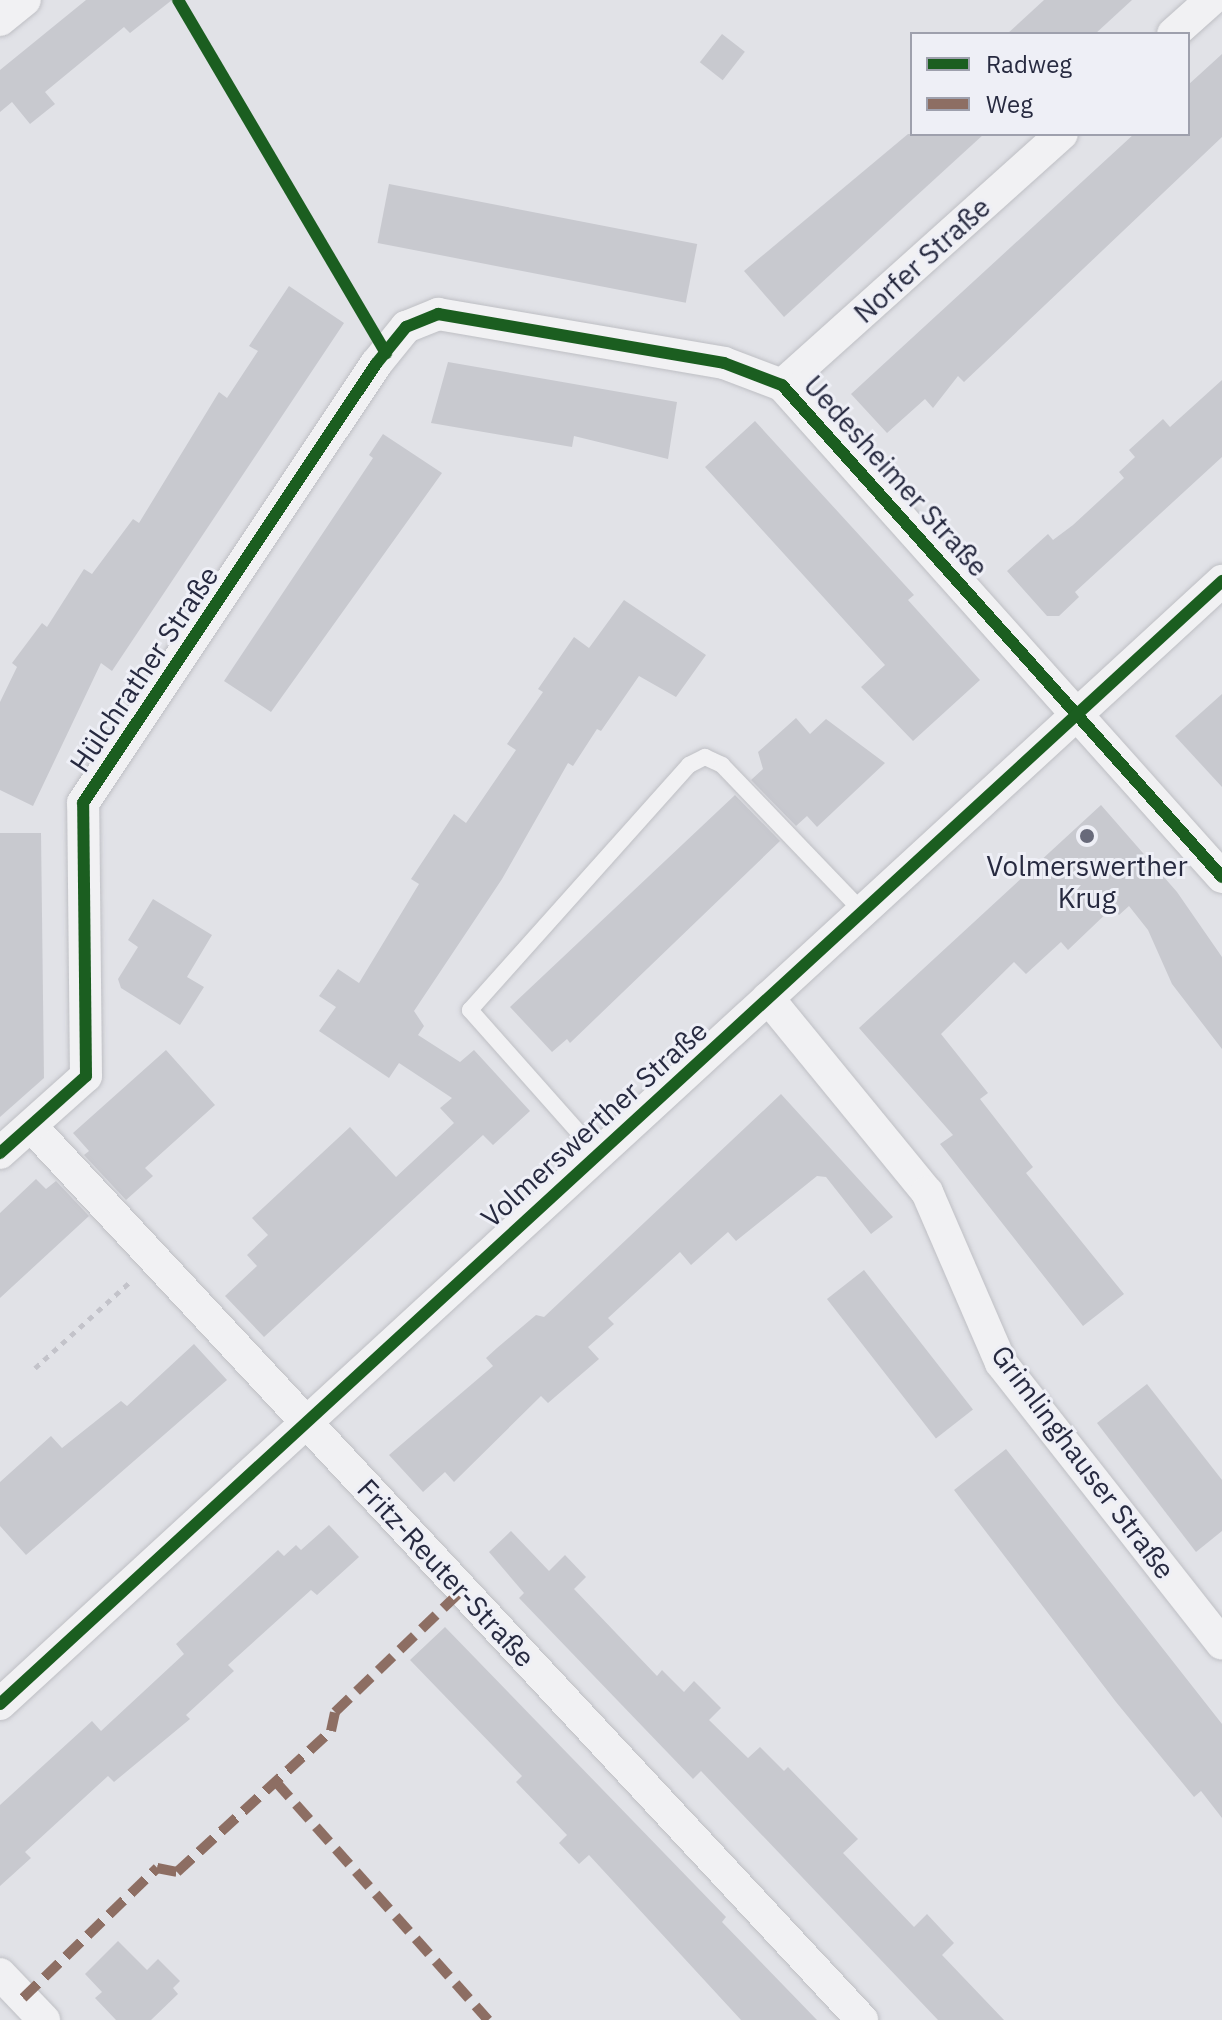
<!DOCTYPE html>
<meta charset="utf-8">
<style>
body{margin:0}
#map{position:relative;width:1222px;height:2020px;overflow:hidden;background:#e1e2e7;font-family:"IBM Plex Sans",sans-serif}
div>[style]{position:absolute}
[style*='--x']{left:calc(var(--x)*1px);top:calc(var(--y)*1px);width:calc(var(--w)*1px);rotate:calc(var(--a)*1deg)}
.building>*{inset:0;background:#c8c9cf;transform-origin:0 0}
.path>*{height:5px;margin-top:-2.5px;transform-origin:0;background:repeating-linear-gradient(90deg,#c3c3ca 0 6px,transparent 0 12px)}
.roads{filter:drop-shadow(0 0 2px #bebfc4) drop-shadow(0 0 2px #bebfc4)}
.service>*{height:16px;margin:-8px;padding:0 8px;transform-origin:8px;border-radius:8px;background:#f1f1f3}
.minor>*{height:32px;margin:-16px;padding:0 16px;transform-origin:16px;border-radius:16px;background:#f1f1f3}
.quiet>*{height:10px;margin-top:-5px;transform-origin:0;background:repeating-linear-gradient(90deg,#8d6e63 0 20px,transparent 0 30px)}
.cycleway>*{height:12px;margin:-6px;padding:0 6px;transform-origin:6px;border-radius:6px;background:#1b5e20}
.dots>*{width:22px;height:22px;translate:-50% -50%;box-sizing:border-box;border:4px solid #eeeff6;border-radius:50%}
span{translate:-50% -50%;white-space:nowrap;text-align:center;line-height:1.15;-webkit-text-stroke:6px #eeeff6;paint-order:stroke}
.street-label{font-size:28px;color:#272a40}
.poi-label{font-size:28px;color:#272a40}
.legend{position:absolute;left:910px;top:32px;width:280px;height:104px;box-sizing:border-box;background:#eeeff6;border:2px solid #9ea0ad;margin:0;padding:10px 14px;list-style:none;font-size:24px;color:#272a40}
.legend li{display:flex;align-items:center;gap:16px;height:40px}
.legend b{width:40px;border:2px solid #9ea0ad}
</style>
<div id="map">
<div class="building">
<i style="clip-path:polygon(86px 0,172px 0,130px 33px,124px 27px,45px 92px,55px 104px,30px 124px,12px 102px,0 112px,0 70px)"></i>
<i style="clip-path:polygon(1044px 0,1132px 0,1095px 34px,1007px 34px)"></i>
<i style="left:722px;top:34px;width:29px;height:36px;rotate:38deg"></i>
<i style="clip-path:polygon(1222px 54px,1222px 137px,964px 382px,958px 376px,933px 408px,925px 399px,887px 433px,851px 394px,1134px 134px,1188px 134px,1188px 85px)"></i>
<i style="clip-path:polygon(908px 134px,984px 134px,784px 317px,744px 271px)"></i>
<i style="left:389px;top:184px;width:314px;height:60px;rotate:11deg"></i>
<i style="clip-path:polygon(289px 286px,344px 323px,112px 671px,101px 663px,33px 806px,0 790px,0 702px,17px 667px,12px 663px,42px 623px,47px 627px,84px 569px,92px 574px,133px 519px,139px 523px,219px 392px,227px 398px,258px 351px,249px 346px)"></i>
<i style="clip-path:polygon(448px 362px,677px 402px,668px 459px,574px 436px,572px 447px,431px 423px)"></i>
<i style="clip-path:polygon(1222px 380px,1222px 457px,1075px 592px,1079px 597px,1059px 616px,1047px 616px,1007px 571px,1048px 534px,1053px 540px,1073px 525px,1124px 478px,1119px 472px,1135px 457px,1129px 450px,1163px 419px,1170px 427px)"></i>
<i style="clip-path:polygon(755px 421px,914px 595px,908px 600px,980px 680px,913px 741px,861px 687px,885px 665px,705px 467px)"></i>
<i style="clip-path:polygon(383px 434px,442px 473px,271px 712px,224px 681px,373px 458px,369px 455px)"></i>
<i style="clip-path:polygon(624px 600px,706px 655px,676px 697px,639px 676px,601px 731px,597px 729px,573px 766px,568px 763px,502px 879px,414px 1011px,424px 1026px,418px 1035px,460px 1062px,474px 1050px,530px 1111px,493px 1145px,483px 1135px,264px 1337px,225px 1296px,257px 1266px,247px 1255px,268px 1235px,252px 1218px,350px 1127px,396px 1177px,454px 1123px,440px 1108px,452px 1098px,399px 1063px,389px 1078px,319px 1031px,336px 1007px,319px 996px,338px 969px,359px 983px,419px 884px,411px 879px,454px 814px,466px 823px,516px 750px,507px 744px,543px 692px,538px 689px,574px 637px,589px 648px)"></i>
<i style="clip-path:polygon(1222px 694px,1222px 787px,1175px 736px)"></i>
<i style="clip-path:polygon(796px 718px,810px 734px,826px 719px,885px 763px,817px 827px,807px 816px,796px 826px,751px 780px,763px 769px,758px 752px)"></i>
<i style="clip-path:polygon(735px 795px,780px 841px,570px 1043px,567px 1039px,552px 1052px,510px 1007px)"></i>
<i style="clip-path:polygon(1101px 805px,1177px 892px,1222px 957px,1222px 1049px,1172px 984px,1148px 930px,1129px 906px,1119px 915px,1112px 908px,1068px 950px,1061px 942px,1026px 974px,1014px 962px,941px 1034px,988px 1093px,980px 1099px,1033px 1167px,1026px 1173px,1124px 1294px,1083px 1326px,940px 1144px,953px 1135px,859px 1028px)"></i>
<i style="clip-path:polygon(0 833px,41px 833px,44px 1078px,0 1117px)"></i>
<i style="clip-path:polygon(153px 899px,212px 935px,187px 977px,204px 987px,180px 1025px,121px 988px,118px 979px,138px 947px,128px 940px)"></i>
<i style="clip-path:polygon(166px 1050px,215px 1105px,145px 1168px,153px 1176px,126px 1200px,84px 1155px,89px 1151px,73px 1133px)"></i>
<i style="clip-path:polygon(781px 1094px,893px 1217px,871px 1234px,826px 1177px,817px 1176px,736px 1241px,728px 1232px,691px 1265px,680px 1252px,608px 1318px,614px 1324px,588px 1347px,599px 1359px,548px 1403px,541px 1396px,454px 1482px,445px 1472px,423px 1492px,389px 1455px,493px 1366px,486px 1358px,497px 1348px,536px 1315px,544px 1317px)"></i>
<i style="clip-path:polygon(36px 1179px,46px 1189px,56px 1181px,89px 1216px,0 1298px,0 1213px)"></i>
<i style="left:864px;top:1270px;width:177px;height:47px;rotate:52deg"></i>
<i style="clip-path:polygon(194px 1344px,227px 1380px,26px 1555px,0 1526px,0 1482px,51px 1436px,62px 1448px,121px 1401px,127px 1406px)"></i>
<i style="clip-path:polygon(1147px 1384px,1222px 1480px,1222px 1531px,1196px 1552px,1097px 1423px)"></i>
<i style="clip-path:polygon(1006px 1449px,1222px 1724px,1222px 1818px,1201px 1791px,1194px 1797px,1116px 1702px,954px 1490px)"></i>
<i style="clip-path:polygon(329px 1525px,359px 1557px,317px 1595px,311px 1590px,228px 1665px,234px 1671px,186px 1715px,190px 1719px,114px 1782px,108px 1776px,25px 1852px,31px 1858px,0 1886px,0 1805px,92px 1721px,101px 1731px,184px 1654px,176px 1644px,278px 1550px,284px 1556px,296px 1545px,301px 1550px)"></i>
<i style="clip-path:polygon(511px 1531px,549px 1571px,565px 1555px,586px 1577px,574px 1589px,657px 1676px,662px 1670px,684px 1692px,694px 1681px,721px 1708px,709px 1720px,748px 1758px,760px 1747px,784px 1771px,788px 1767px,858px 1839px,843px 1853px,914px 1927px,927px 1914px,954px 1943px,942px 1955px,1004px 2020px,938px 2020px,701px 1771px,693px 1779px,519px 1598px,524px 1593px,489px 1552px)"></i>
<i style="clip-path:polygon(445px 1627px,726px 1917px,722px 1922px,817px 2020px,741px 2020px,589px 1855px,579px 1864px,559px 1843px,567px 1835px,516px 1782px,522px 1776px,410px 1660px)"></i>
<i style="clip-path:polygon(118px 1941px,147px 1970px,158px 1959px,180px 1981px,173px 1988px,178px 1994px,151px 2020px,116px 2020px,95px 1998px,102px 1992px,85px 1974px)"></i>
</div>
<div class="path">
<i style="--x:35;--y:1368;--w:128;--a:-42.2"></i>
</div>
<div class="roads">
<div class="service">
<i style="--x:596;--y:1152;--w:190;--a:-131.6"></i>
<i style="--x:470;--y:1010;--w:329;--a:-48.2"></i>
<i style="--x:689;--y:765;--w:18;--a:-27"></i>
<i style="--x:705;--y:757;--w:19;--a:25"></i>
<i style="--x:722;--y:765;--w:204;--a:46.2"></i>
</div>
<div class="minor">
<i style="--x:0;--y:20;--w:32;--a:-39"></i>
<i style="--x:1173;--y:34;--w:51;--a:-41.8"></i>
<i style="--x:782;--y:385;--w:376;--a:-41.9"></i>
<i style="--x:768;--y:998;--w:251;--a:50.7"></i>
<i style="--x:927;--y:1192;--w:186;--a:66.6"></i>
<i style="--x:1001;--y:1363;--w:357;--a:51.8"></i>
<i style="--x:31;--y:1126;--w:1221;--a:47.09"></i>
<i style="--x:0;--y:1153;--w:115;--a:-41.8"></i>
<i style="--x:86;--y:1076;--w:273;--a:-90.6"></i>
<i style="--x:83;--y:803;--w:528;--a:-56.28"></i>
<i style="--x:376;--y:364;--w:48;--a:-51"></i>
<i style="--x:406;--y:327;--w:35;--a:-22"></i>
<i style="--x:438;--y:314;--w:290;--a:9.7"></i>
<i style="--x:724;--y:363;--w:62;--a:20.8"></i>
<i style="--x:782;--y:385;--w:660;--a:48.19"></i>
<i style="--x:0;--y:1704;--w:1660;--a:-42.58"></i>
<i style="--x:0;--y:1974;--w:64;--a:46.3"></i>
</div>
</div>
<div class="quiet">
<i style="--x:276;--y:1782;--w:319;--a:48.3"></i>
<i style="--x:23;--y:1998;--w:187;--a:-44.1"></i>
<i style="--x:157;--y:1868;--w:20;--a:11"></i>
<i style="--x:177;--y:1872;--w:209;--a:-42.5"></i>
<i style="--x:331;--y:1731;--w:19;--a:-78"></i>
<i style="--x:335;--y:1712;--w:176;--a:-43.8"></i>
</div>
<div class="cycleway">
<i style="--x:178;--y:0;--w:410;--a:59.5"></i>
<i style="--x:0;--y:1153;--w:115;--a:-41.8"></i>
<i style="--x:86;--y:1076;--w:273;--a:-90.6"></i>
<i style="--x:83;--y:803;--w:528;--a:-56.28"></i>
<i style="--x:376;--y:364;--w:48;--a:-51"></i>
<i style="--x:406;--y:327;--w:35;--a:-22"></i>
<i style="--x:438;--y:314;--w:290;--a:9.7"></i>
<i style="--x:724;--y:363;--w:62;--a:20.8"></i>
<i style="--x:782;--y:385;--w:660;--a:48.19"></i>
<i style="--x:0;--y:1704;--w:1660;--a:-42.58"></i>
</div>
<div class="dots">
<i style="left:1087px;top:836px;background:#686a7a"></i>
</div>
<div class="street-label">
<span style="left:922px;top:260px;rotate:-42deg">Norfer Straße</span>
<span style="left:896px;top:476px;rotate:48deg">Uedesheimer Straße</span>
<span style="left:144px;top:669px;rotate:-56deg">Hülchrather Straße</span>
<span style="left:594px;top:1124px;rotate:-42deg">Volmerswerther Straße</span>
<span style="left:1083px;top:1462px;rotate:53deg">Grimlinghauser Straße</span>
<span style="left:446px;top:1573px;rotate:47deg">Fritz-Reuter-Straße</span>
</div>
<div class="poi-label">
<span style="left:1087px;top:882px">Volmerswerther<br>Krug</span>
</div>
<ul class="legend">
<li><b style="height:10px;background:#1b5e20"></b>Radweg</li>
<li><b style="height:10px;background:#8d6e63"></b>Weg</li>
</ul>
</div>
